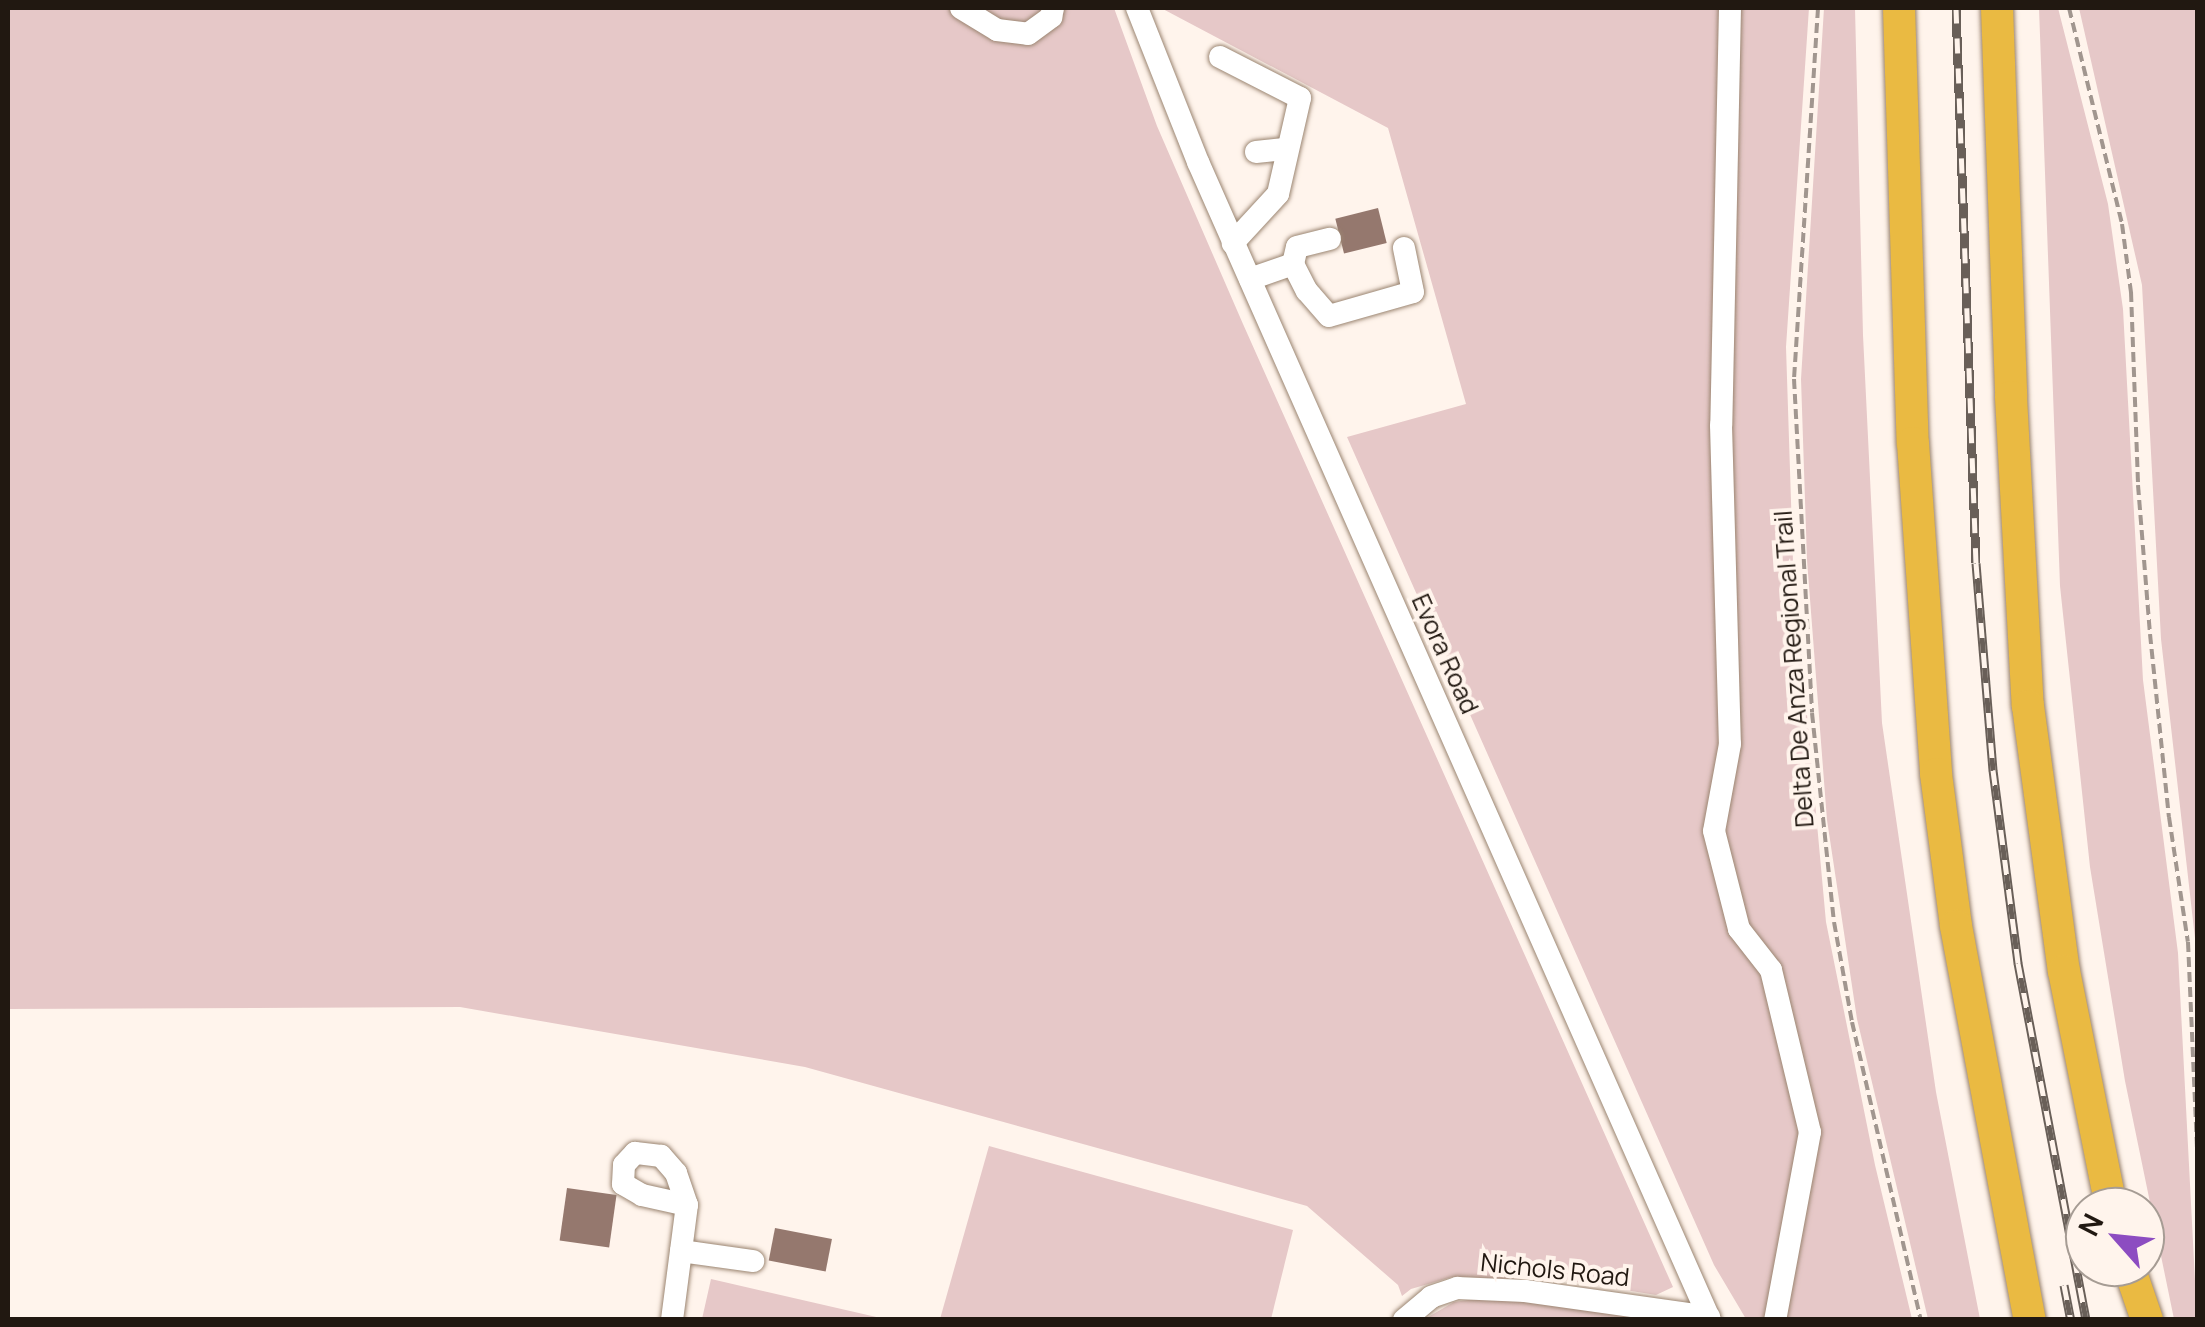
<!DOCTYPE html>
<style>
body{margin:0}
#map{position:relative;width:2205px;height:1327px;overflow:hidden;background:#fff4ec;font-family:Manrope,sans-serif}
div>[style]{position:absolute}
[style*='--x']{left:calc(var(--x)*1px);top:calc(var(--y)*1px);width:calc(var(--w)*1px);rotate:calc(var(--a)*1deg)}
.green>*{inset:0;background:#e6c8c8}
.building>*{inset:0;background:#95786e;transform-origin:0 0}
.path>*{height:4px;margin-top:-2px;transform-origin:0;background:repeating-linear-gradient(90deg,#a1968f 0 10px,transparent 0 15px)}
.roads{filter:drop-shadow(0 0 2px #9b8571) drop-shadow(0 0 2px #9b8571)}
.minor>*{height:22px;margin:-11px;padding:0 11px;transform-origin:11px;border-radius:11px;background:#fff}
.highway>*{height:32px;margin:-16px;padding:0 16px;transform-origin:16px;border-radius:16px;background:#eaba42}
.rail>*{height:9px;margin-top:-4.5px;transform-origin:0;background:repeating-linear-gradient(90deg,#fff4ec 0 15px,#695f58 0 30px);box-sizing:border-box;border-block:2px solid #695f58}
span{translate:-50% -50%;white-space:nowrap;text-align:center;line-height:1.15;-webkit-text-stroke:8px #fff4ec;paint-order:stroke}
.street-label{font-size:25px;color:#211811}
.frame{position:absolute;inset:0;border:10px solid #211811;pointer-events:none}
.north{position:absolute;left:2065px;top:1187px;width:100px;height:100px;box-sizing:border-box;background:#fff4ec;border:2px solid #a69c94;border-radius:50%;rotate:297deg;font-size:28px;font-weight:700;line-height:40px;text-align:center;color:#211811}
.north::after{content:'';display:block;margin:auto;width:35px;height:45px;background:#8c4cc1;clip-path:polygon(50% 0,100% 100%,50% 72%,0 100%)}
</style>
<div id="map">
<div class="green">
<i style="clip-path:polygon(8px 8px,1114px 8px,1157px 126px,1243px 324px,1673px 1287px,1656px 1295px,1564px 1280px,1452px 1277px,1411px 1289px,1402px 1296px,1398px 1285px,1307px 1206px,805px 1067px,460px 1007px,8px 1009px)"></i>
<i style="clip-path:polygon(1161px 8px,1809px 8px,1786px 347px,1793px 562px,1826px 922px,1875px 1165px,1912px 1319px,1746px 1319px,1714px 1265px,1347px 437px,1466px 404px,1388px 128px)"></i>
<i style="clip-path:polygon(1824px 8px,1855px 8px,1863px 335px,1882px 723px,1936px 1092px,1980px 1319px,1928px 1319px,1857px 1019px,1827px 820px,1807px 560px,1801px 379px)"></i>
<i style="clip-path:polygon(2039px 8px,2058px 8px,2108px 204px,2123px 309px,2143px 680px,2178px 953px,2197px 1319px,2174px 1319px,2125px 1081px,2090px 867px,2060px 586px)"></i>
<i style="clip-path:polygon(2079px 8px,2197px 8px,2197px 956px,2161px 639px,2142px 285px)"></i>
<i style="clip-path:polygon(989px 1146px,1293px 1230px,1271px 1319px,940px 1319px)"></i>
<i style="clip-path:polygon(711px 1279px,885px 1319px,702px 1319px)"></i>
<i style="clip-path:polygon(1489px 1297px,1578px 1307px,1649px 1320px,1423px 1320px,1454px 1302px)"></i>
</div>
<div class="building">
<i style="left:1378px;top:208px;width:36px;height:44px;rotate:76deg"></i>
<i style="left:567px;top:1188px;width:50px;height:53px;rotate:8deg"></i>
<i style="left:775px;top:1228px;width:58px;height:33px;rotate:11deg"></i>
</div>
<div class="path">
<i style="--x:1818;--y:8;--w:372;--a:93.7"></i>
<i style="--x:1794;--y:379;--w:334;--a:86.9"></i>
<i style="--x:1812;--y:713;--w:210;--a:84"></i>
<i style="--x:1834;--y:922;--w:102;--a:79.8"></i>
<i style="--x:1852;--y:1022;--w:306;--a:77"></i>
<i style="--x:2069;--y:8;--w:222;--a:76.2"></i>
<i style="--x:2122;--y:224;--w:69;--a:82.5"></i>
<i style="--x:2131;--y:292;--w:193;--a:87.9"></i>
<i style="--x:2138;--y:485;--w:149;--a:85.4"></i>
<i style="--x:2150;--y:634;--w:184;--a:84.1"></i>
<i style="--x:2169;--y:817;--w:126;--a:81.4"></i>
<i style="--x:2188;--y:942;--w:228;--a:87.5"></i>
</div>
<div class="roads">
<div class="minor">
<i style="--x:961;--y:8;--w:42;--a:31.4"></i>
<i style="--x:997;--y:30;--w:31;--a:7"></i>
<i style="--x:1028;--y:34;--w:29;--a:-36"></i>
<i style="--x:1051;--y:17;--w:9;--a:-77"></i>
<i style="--x:1137;--y:8;--w:166;--a:68.4"></i>
<i style="--x:1198;--y:162;--w:1266;--a:66.15"></i>
<i style="--x:1730;--y:8;--w:417;--a:91.2"></i>
<i style="--x:1721;--y:425;--w:319;--a:88.4"></i>
<i style="--x:1730;--y:744;--w:88;--a:100.4"></i>
<i style="--x:1714;--y:831;--w:101;--a:75.7"></i>
<i style="--x:1739;--y:929;--w:52;--a:52"></i>
<i style="--x:1771;--y:970;--w:167;--a:76.5"></i>
<i style="--x:1810;--y:1132;--w:191;--a:100.5"></i>
<i style="--x:1220;--y:57;--w:90;--a:27.1"></i>
<i style="--x:1300;--y:98;--w:98;--a:102.9"></i>
<i style="--x:1278;--y:194;--w:67;--a:132.6"></i>
<i style="--x:1256;--y:152;--w:31;--a:-6"></i>
<i style="--x:1293;--y:264;--w:30;--a:63"></i>
<i style="--x:1307;--y:291;--w:33;--a:49"></i>
<i style="--x:1329;--y:316;--w:87;--a:-15.9"></i>
<i style="--x:1413;--y:292;--w:45;--a:-101.6"></i>
<i style="--x:1250;--y:279;--w:46;--a:-19.2"></i>
<i style="--x:1293;--y:264;--w:17;--a:-77"></i>
<i style="--x:1297;--y:247;--w:34;--a:-14"></i>
<i style="--x:681;--y:1251;--w:73;--a:7.9"></i>
<i style="--x:672;--y:1320;--w:116;--a:-82.6"></i>
<i style="--x:687;--y:1205;--w:34;--a:-109"></i>
<i style="--x:676;--y:1173;--w:23;--a:-131"></i>
<i style="--x:661;--y:1156;--w:26;--a:-173"></i>
<i style="--x:635;--y:1153;--w:16;--a:133"></i>
<i style="--x:624;--y:1165;--w:19;--a:93"></i>
<i style="--x:623;--y:1184;--w:22;--a:30"></i>
<i style="--x:642;--y:1195;--w:46;--a:12.5"></i>
<i style="--x:1404;--y:1320;--w:35;--a:-40"></i>
<i style="--x:1431;--y:1297;--w:28;--a:-19"></i>
<i style="--x:1457;--y:1288;--w:68;--a:2.5"></i>
<i style="--x:1525;--y:1291;--w:186;--a:8"></i>
</div>
<div class="highway">
<i style="--x:1899;--y:8;--w:435;--a:88.2"></i>
<i style="--x:1913;--y:443;--w:332;--a:86"></i>
<i style="--x:1936;--y:774;--w:153;--a:82.5"></i>
<i style="--x:1956;--y:926;--w:401;--a:79.4"></i>
<i style="--x:1997;--y:8;--w:389;--a:87.9"></i>
<i style="--x:2011;--y:397;--w:309;--a:86.9"></i>
<i style="--x:2028;--y:706;--w:267;--a:82.3"></i>
<i style="--x:2064;--y:971;--w:241;--a:78.7"></i>
<i style="--x:2129;--y:1267;--w:56;--a:71.2"></i>
</div>
</div>
<div class="rail">
<i style="--x:1956;--y:8;--w:555;--a:87.94"></i>
<i style="--x:1976;--y:563;--w:208;--a:85.3"></i>
<i style="--x:1993;--y:770;--w:195;--a:82.6"></i>
<i style="--x:2018;--y:963;--w:363;--a:79.2"></i>
<i style="--x:2064;--y:1285;--w:36;--a:79"></i>
</div>
<div class="street-label">
<span style="left:1445px;top:654px;rotate:66deg">Evora Road</span>
<span style="left:1794px;top:669px;rotate:-94deg">Delta De Anza Regional Trail</span>
<span style="left:1555px;top:1270px;rotate:6deg">Nichols Road</span>
</div>
<div class="frame"></div>
<div class="north">N</div>
</div>
